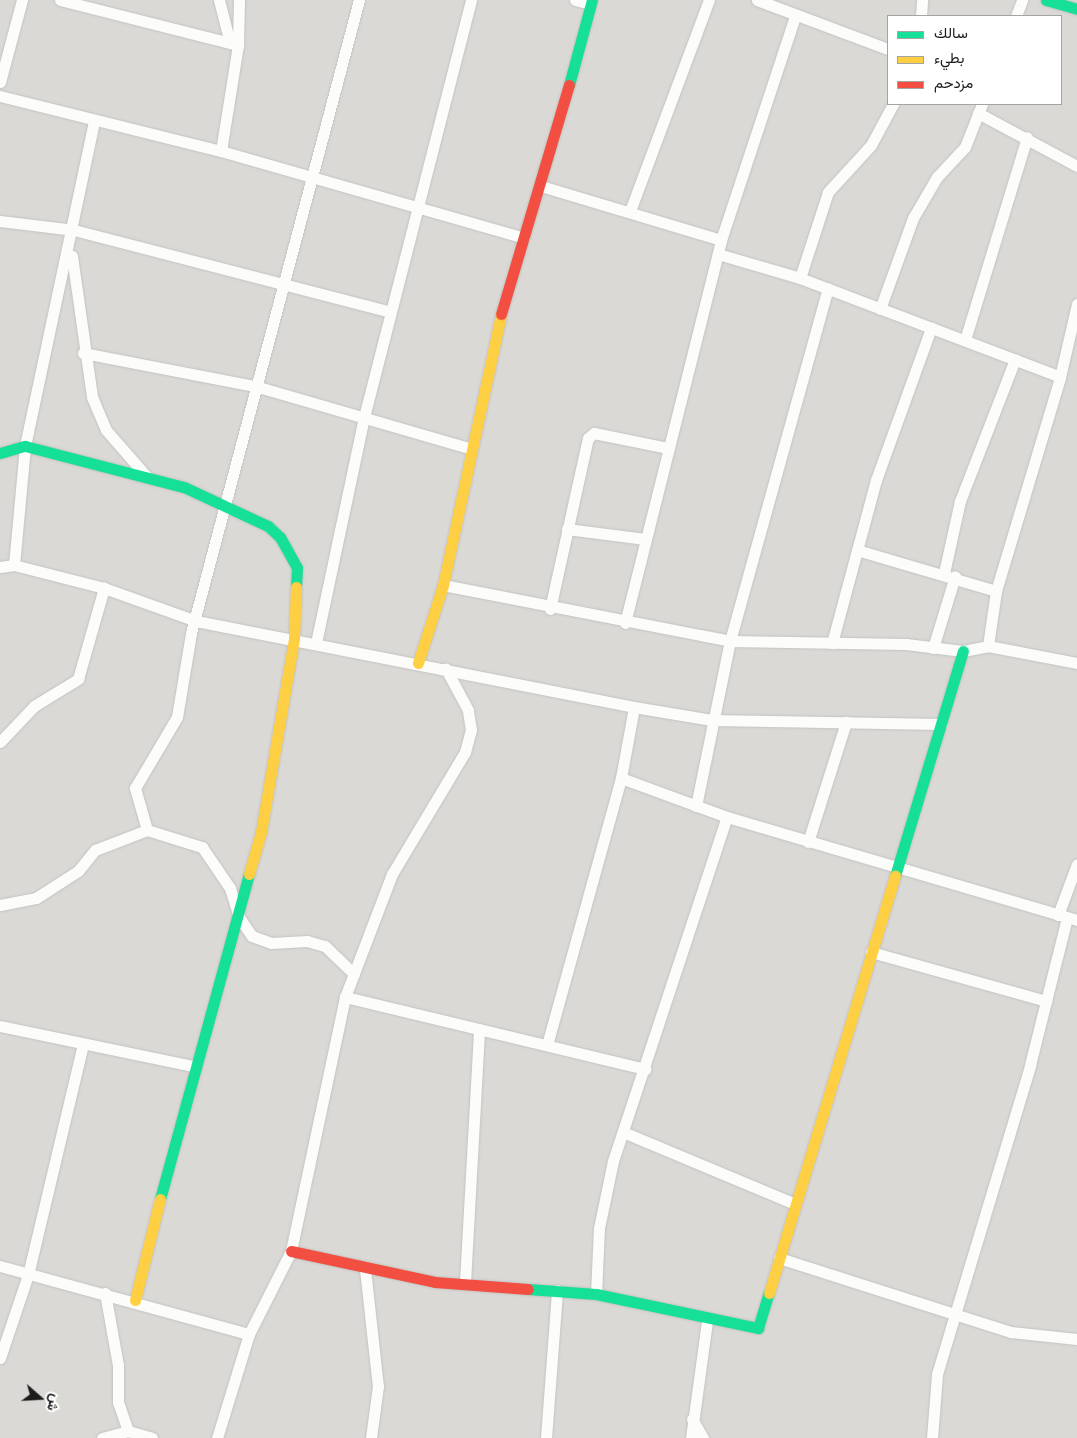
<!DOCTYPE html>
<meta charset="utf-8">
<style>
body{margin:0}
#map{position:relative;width:1077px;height:1438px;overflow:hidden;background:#ebeae4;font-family:"Roboto Condensed",Vazirmatn,sans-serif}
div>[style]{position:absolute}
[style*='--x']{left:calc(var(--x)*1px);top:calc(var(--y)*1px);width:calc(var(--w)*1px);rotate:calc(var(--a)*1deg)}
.residential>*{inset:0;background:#dad9d6}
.roads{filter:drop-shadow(0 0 1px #c3c3c0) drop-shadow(0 0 1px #c3c3c0)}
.street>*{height:11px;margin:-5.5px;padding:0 5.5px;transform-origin:5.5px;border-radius:5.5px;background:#fcfcfb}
.fast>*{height:11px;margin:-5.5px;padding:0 5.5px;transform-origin:5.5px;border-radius:5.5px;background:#16e098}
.slow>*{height:11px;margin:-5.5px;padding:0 5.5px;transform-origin:5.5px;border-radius:5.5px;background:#ffcf43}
.jam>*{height:11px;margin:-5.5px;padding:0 5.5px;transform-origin:5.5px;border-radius:5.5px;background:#f24e42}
span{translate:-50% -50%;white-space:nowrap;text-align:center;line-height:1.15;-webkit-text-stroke:4px #fff;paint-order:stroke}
.legend{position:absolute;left:887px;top:15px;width:175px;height:90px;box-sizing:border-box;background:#fff;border:1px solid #a4a4a4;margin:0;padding:6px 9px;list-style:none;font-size:15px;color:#1c1c1c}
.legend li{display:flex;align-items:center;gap:10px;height:25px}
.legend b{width:25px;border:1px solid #a4a4a4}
.north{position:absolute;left:15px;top:1373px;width:50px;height:50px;-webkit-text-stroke:4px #fff;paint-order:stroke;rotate:109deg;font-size:14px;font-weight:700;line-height:20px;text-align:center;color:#1c1c1c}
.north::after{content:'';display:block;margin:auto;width:18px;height:22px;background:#1c1c1c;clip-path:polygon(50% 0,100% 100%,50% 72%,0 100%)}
</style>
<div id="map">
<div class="residential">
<i style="clip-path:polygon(evenodd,0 0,1077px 0,1077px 1438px,0 1438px,0 0,888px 16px,1061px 16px,1061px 104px,888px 104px,888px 16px)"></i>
</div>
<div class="roads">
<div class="street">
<i style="--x:60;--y:0;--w:184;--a:14.2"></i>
<i style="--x:219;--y:0;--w:44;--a:75.7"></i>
<i style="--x:575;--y:0;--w:16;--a:14"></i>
<i style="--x:757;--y:0;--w:140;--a:20.5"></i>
<i style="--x:921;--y:16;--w:16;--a:-86"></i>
<i style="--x:1016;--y:16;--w:17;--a:-69"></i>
<i style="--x:0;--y:82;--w:85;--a:-75"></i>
<i style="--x:0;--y:96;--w:228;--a:14"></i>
<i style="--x:221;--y:151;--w:315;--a:16"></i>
<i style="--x:978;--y:113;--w:112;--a:28.2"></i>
<i style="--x:221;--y:151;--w:107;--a:-80.9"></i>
<i style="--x:238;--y:45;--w:45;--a:-88.7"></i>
<i style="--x:541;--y:186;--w:188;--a:16.7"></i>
<i style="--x:630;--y:211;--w:225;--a:-69.5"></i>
<i style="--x:0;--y:221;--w:75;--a:6.9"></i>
<i style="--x:74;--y:230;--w:327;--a:14.5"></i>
<i style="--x:718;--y:254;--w:85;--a:16.3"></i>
<i style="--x:800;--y:278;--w:278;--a:20.8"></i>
<i style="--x:72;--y:256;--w:142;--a:81.9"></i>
<i style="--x:92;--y:397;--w:36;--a:67"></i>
<i style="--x:106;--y:430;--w:62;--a:48.9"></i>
<i style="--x:800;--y:278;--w:90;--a:-72"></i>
<i style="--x:828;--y:192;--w:64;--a:-47.5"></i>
<i style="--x:871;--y:145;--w:47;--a:-61.8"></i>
<i style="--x:880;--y:309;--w:97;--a:-70.1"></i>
<i style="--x:913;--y:218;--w:48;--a:-59.7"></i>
<i style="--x:937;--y:177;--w:41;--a:-47"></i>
<i style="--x:965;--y:147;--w:46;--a:-68.4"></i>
<i style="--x:965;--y:340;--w:212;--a:-73"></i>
<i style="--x:83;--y:353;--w:175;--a:10.9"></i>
<i style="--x:255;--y:386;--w:226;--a:16.2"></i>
<i style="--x:567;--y:529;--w:79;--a:7.3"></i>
<i style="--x:857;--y:550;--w:145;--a:16.4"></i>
<i style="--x:14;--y:565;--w:120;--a:-84.7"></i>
<i style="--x:25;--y:446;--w:331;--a:-78"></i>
<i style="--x:0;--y:567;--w:14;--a:-8"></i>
<i style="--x:14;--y:565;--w:93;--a:14.3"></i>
<i style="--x:104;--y:588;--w:98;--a:19.7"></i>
<i style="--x:196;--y:621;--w:446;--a:11.1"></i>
<i style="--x:634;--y:707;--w:79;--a:9.5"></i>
<i style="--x:712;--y:720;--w:229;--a:1"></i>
<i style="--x:944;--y:573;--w:74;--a:-77.5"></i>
<i style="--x:960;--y:501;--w:152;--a:-68.8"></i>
<i style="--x:443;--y:585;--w:292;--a:11"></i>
<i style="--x:730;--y:641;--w:176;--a:1"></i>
<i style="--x:906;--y:644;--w:57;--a:7"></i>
<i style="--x:963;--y:651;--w:25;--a:-11"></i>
<i style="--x:988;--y:646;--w:91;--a:10.8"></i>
<i style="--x:550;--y:609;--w:175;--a:-77.5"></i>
<i style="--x:588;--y:438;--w:8;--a:-40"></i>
<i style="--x:594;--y:433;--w:76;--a:11.5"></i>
<i style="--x:625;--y:623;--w:395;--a:-75.9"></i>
<i style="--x:721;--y:240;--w:236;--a:-71.7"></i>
<i style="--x:316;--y:643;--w:231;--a:-78"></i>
<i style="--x:364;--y:417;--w:431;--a:-75.6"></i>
<i style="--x:832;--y:643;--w:169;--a:-74.9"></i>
<i style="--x:876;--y:480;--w:162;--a:-70.1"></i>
<i style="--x:988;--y:646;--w:56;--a:-81.7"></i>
<i style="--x:996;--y:591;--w:223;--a:-73.3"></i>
<i style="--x:1060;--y:377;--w:75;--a:-76.9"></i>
<i style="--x:933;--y:648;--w:75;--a:-73"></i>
<i style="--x:0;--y:742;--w:50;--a:-46.6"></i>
<i style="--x:34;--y:706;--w:52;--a:-31.5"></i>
<i style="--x:78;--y:679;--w:95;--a:-74.1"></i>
<i style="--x:621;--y:778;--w:113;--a:20.2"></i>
<i style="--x:727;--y:817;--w:365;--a:16.4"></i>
<i style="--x:696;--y:806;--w:168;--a:-78.4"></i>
<i style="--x:730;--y:641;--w:366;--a:-74.5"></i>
<i style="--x:147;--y:830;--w:44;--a:-105.9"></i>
<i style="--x:135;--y:788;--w:82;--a:-59.4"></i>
<i style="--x:177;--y:717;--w:85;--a:-80.5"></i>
<i style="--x:191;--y:633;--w:655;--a:-75.14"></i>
<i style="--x:808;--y:842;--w:126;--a:-72.4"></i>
<i style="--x:0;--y:905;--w:37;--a:-11"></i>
<i style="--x:36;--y:898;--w:50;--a:-32.7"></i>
<i style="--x:78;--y:871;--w:27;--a:-51"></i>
<i style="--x:95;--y:850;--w:56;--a:-21"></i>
<i style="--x:147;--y:830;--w:58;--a:17.2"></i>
<i style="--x:202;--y:847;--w:50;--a:55.7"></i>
<i style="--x:230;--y:888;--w:30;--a:73"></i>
<i style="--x:239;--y:917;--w:23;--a:56"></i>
<i style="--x:252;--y:936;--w:20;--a:20"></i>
<i style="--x:271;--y:943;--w:36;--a:-3"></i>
<i style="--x:307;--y:941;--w:19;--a:16"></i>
<i style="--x:325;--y:946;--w:40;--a:44"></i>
<i style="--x:1058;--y:915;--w:54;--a:-69.6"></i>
<i style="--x:871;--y:952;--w:182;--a:15.6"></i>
<i style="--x:345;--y:997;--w:309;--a:13.5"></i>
<i style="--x:0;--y:1026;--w:197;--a:11.7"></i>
<i style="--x:547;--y:1045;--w:277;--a:-74.5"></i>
<i style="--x:621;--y:778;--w:72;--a:-79.6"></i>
<i style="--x:623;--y:1132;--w:186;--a:22.7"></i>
<i style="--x:779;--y:1258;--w:244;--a:17.7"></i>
<i style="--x:1011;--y:1332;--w:66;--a:6.1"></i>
<i style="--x:0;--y:1266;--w:258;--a:15.3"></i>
<i style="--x:365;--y:1269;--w:118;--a:83.7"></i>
<i style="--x:378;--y:1386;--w:52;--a:97.7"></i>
<i style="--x:465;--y:1282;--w:253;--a:-86.8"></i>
<i style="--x:105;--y:1293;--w:73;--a:79.8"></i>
<i style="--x:118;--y:1365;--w:37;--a:90"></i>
<i style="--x:118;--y:1402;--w:31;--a:71"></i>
<i style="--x:596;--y:1294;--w:66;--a:-87.4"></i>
<i style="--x:599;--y:1228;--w:68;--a:-78.2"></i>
<i style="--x:613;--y:1161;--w:362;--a:-71.7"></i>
<i style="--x:0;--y:1358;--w:88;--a:-71.4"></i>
<i style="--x:28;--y:1275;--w:237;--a:-76.6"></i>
<i style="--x:692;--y:1419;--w:22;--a:60"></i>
<i style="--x:102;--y:1438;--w:27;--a:-15"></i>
<i style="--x:128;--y:1431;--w:25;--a:16"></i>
<i style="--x:217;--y:1438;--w:109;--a:-72.9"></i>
<i style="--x:249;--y:1334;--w:93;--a:-63.2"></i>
<i style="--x:291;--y:1251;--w:260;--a:-78"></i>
<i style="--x:345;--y:997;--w:132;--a:-69.1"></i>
<i style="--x:392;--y:874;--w:142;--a:-59.1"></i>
<i style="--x:465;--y:752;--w:23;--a:-75"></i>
<i style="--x:471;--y:730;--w:20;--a:-99"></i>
<i style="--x:468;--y:710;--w:47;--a:-118.2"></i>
<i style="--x:546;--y:1438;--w:148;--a:-85.7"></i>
<i style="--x:691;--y:1438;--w:118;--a:-82.2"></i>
<i style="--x:932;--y:1438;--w:64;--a:-85.5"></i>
<i style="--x:937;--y:1374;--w:323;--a:-73.2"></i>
<i style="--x:1030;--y:1065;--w:152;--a:-75.9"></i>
</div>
<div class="fast">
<i style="--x:1046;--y:0;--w:32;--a:16"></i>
<i style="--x:569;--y:85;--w:88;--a:-74.9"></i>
<i style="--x:0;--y:453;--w:26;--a:-16"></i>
<i style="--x:25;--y:446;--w:164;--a:14.5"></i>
<i style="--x:184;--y:487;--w:93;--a:24.9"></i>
<i style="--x:268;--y:526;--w:16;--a:43"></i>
<i style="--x:280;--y:537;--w:35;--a:61"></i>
<i style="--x:297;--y:568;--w:19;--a:93"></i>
<i style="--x:895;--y:876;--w:235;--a:-73.2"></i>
<i style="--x:160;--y:1199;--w:337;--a:-74.7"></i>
<i style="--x:528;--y:1289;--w:68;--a:4.2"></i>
<i style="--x:596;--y:1294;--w:166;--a:11.9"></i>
<i style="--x:758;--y:1328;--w:37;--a:-73"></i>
</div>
<div class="slow">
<i style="--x:418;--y:663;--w:82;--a:-72.2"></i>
<i style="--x:443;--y:585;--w:277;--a:-77.9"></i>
<i style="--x:249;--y:874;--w:44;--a:-74.1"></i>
<i style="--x:261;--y:832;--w:197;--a:-80.3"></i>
<i style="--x:294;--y:638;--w:51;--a:-87.8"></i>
<i style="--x:769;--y:1293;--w:436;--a:-73.2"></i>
<i style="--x:135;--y:1300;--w:104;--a:-76.1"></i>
</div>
<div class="jam">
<i style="--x:501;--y:314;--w:239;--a:-73.5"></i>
<i style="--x:291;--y:1251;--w:147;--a:12.1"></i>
<i style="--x:435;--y:1282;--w:93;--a:4.3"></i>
</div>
</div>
<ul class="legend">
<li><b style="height:6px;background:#16e098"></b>سالك</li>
<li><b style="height:6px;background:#ffcf43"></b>بطيء</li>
<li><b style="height:6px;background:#f24e42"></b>مزدحم</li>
</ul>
<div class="north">ش</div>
</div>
